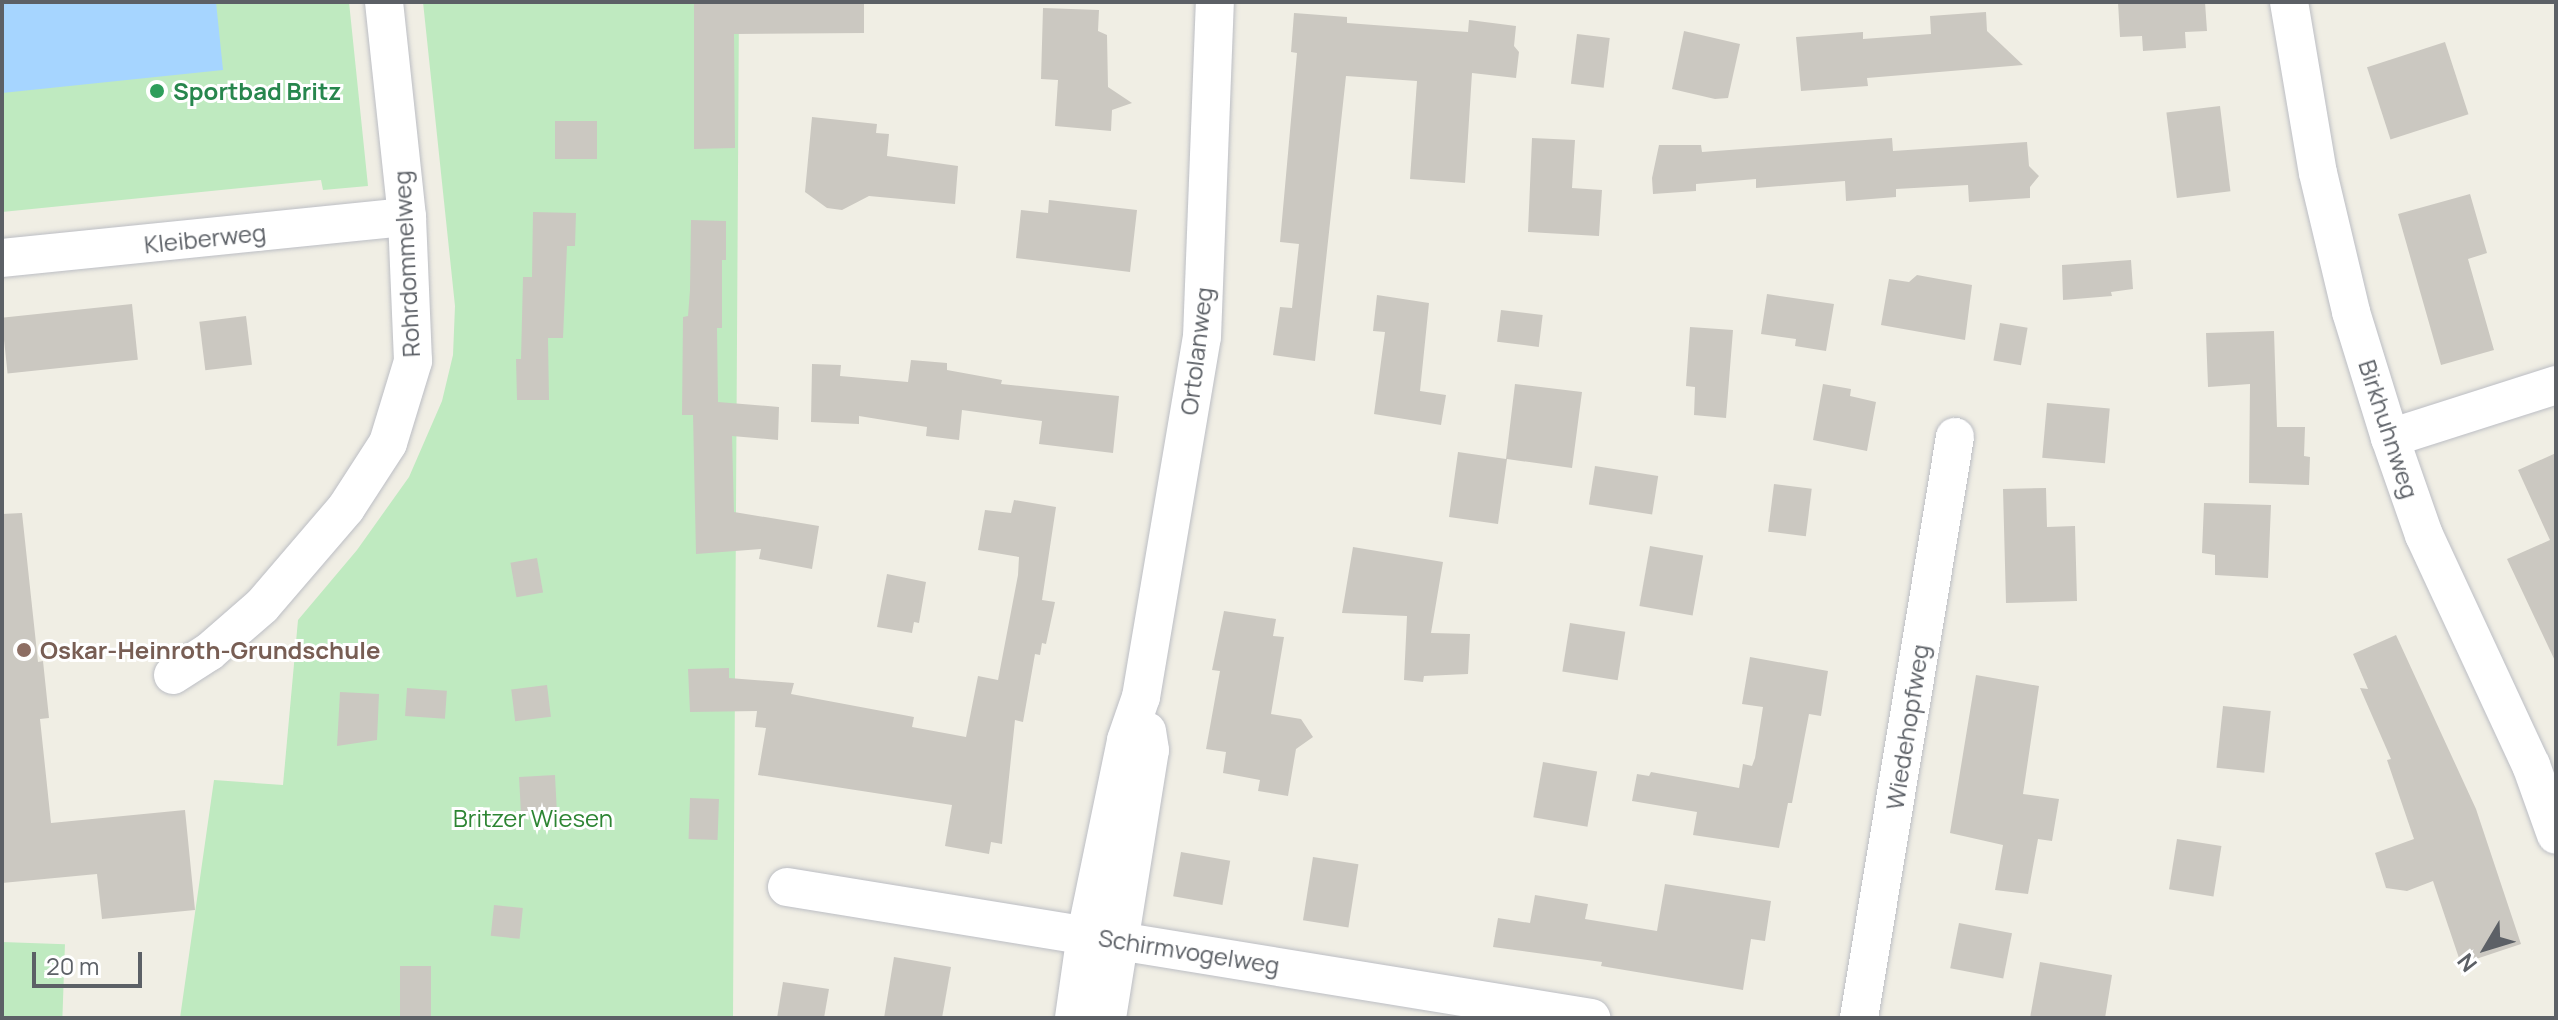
<!DOCTYPE html>
<style>
body{margin:0}
#map{position:relative;width:2558px;height:1020px;overflow:hidden;background:#f0eee4;font-family:Manrope,sans-serif}
div>[style]{position:absolute}
[style*='--x']{left:calc(var(--x)*1px);top:calc(var(--y)*1px);width:calc(var(--w)*1px);rotate:calc(var(--a)*1deg)}
.green>*{inset:0;background:#bfeac0;transform-origin:0 0}
.water>*{inset:0;background:#a6d5ff}
.building>*{inset:0;background:#cbc8c1;transform-origin:0 0}
.roads{filter:drop-shadow(0 0 2px #bcbec4) drop-shadow(0 0 2px #bcbec4)}
.minor>*{height:38px;margin:-19px;padding:0 19px;transform-origin:19px;border-radius:19px;background:#fff}
.dots>*{width:22px;height:22px;translate:-50% -50%;box-sizing:border-box;border:4px solid #fff;border-radius:50%}
span{translate:-50% -50%;white-space:nowrap;text-align:center;line-height:1.15;-webkit-text-stroke:6px #fff;paint-order:stroke}
.leisure-label{font-size:24px;color:#27864d;font-weight:700}
.left{translate:0 -50%;text-align:left}
.street-label{font-size:24px;color:#5c6066}
.education-label{font-size:24px;color:#785e54;font-weight:700}
.park-label{font-size:24px;color:#2d8533}
.frame{position:absolute;inset:0;border:4px solid #5c6066;pointer-events:none}
.north{position:absolute;left:2446px;top:908px;width:80px;height:80px;-webkit-text-stroke:6px #fff;paint-order:stroke;rotate:232deg;font-size:22px;font-weight:700;line-height:32px;text-align:center;color:#5c6066}
.north::after{content:'';display:block;margin:auto;width:28px;height:36px;background:#5c6066;clip-path:polygon(50% 0,100% 100%,50% 72%,0 100%)}
.scale{position:absolute;left:32px;top:952px;width:110px;height:36px;box-sizing:border-box;border:4px solid #5c6066;border-top:0;padding-left:10px;font-size:24px;line-height:28px;white-space:nowrap;color:#5c6066;-webkit-text-stroke:6px #fff;paint-order:stroke}
</style>
<div id="map">
<div class="green">
<i style="clip-path:polygon(2px 2px,349px 2px,368px 186px,323px 190px,321px 180px,2px 212px)"></i>
<i style="clip-path:polygon(423px 2px,739px 2px,733px 1018px,180px 1018px,214px 780px,283px 785px,298px 620px,357px 550px,409px 477px,442px 401px,453px 355px,455px 306px)"></i>
<i style="left:2px;top:942px;width:63px;height:76px;rotate:2deg"></i>
</div>
<div class="water">
<i style="clip-path:polygon(2px 2px,216px 2px,223px 70px,2px 93px)"></i>
</div>
<div class="building">
<i style="clip-path:polygon(694px 2px,864px 2px,864px 33px,734px 34px,735px 148px,694px 149px)"></i>
<i style="clip-path:polygon(2118px 2px,2205px 2px,2207px 31px,2185px 32px,2186px 48px,2143px 51px,2142px 36px,2120px 37px)"></i>
<i style="clip-path:polygon(1043px 8px,1099px 10px,1098px 31px,1107px 35px,1108px 87px,1132px 103px,1112px 110px,1111px 131px,1055px 126px,1058px 80px,1041px 79px)"></i>
<i style="clip-path:polygon(1986px 12px,1987px 31px,2023px 65px,1867px 78px,1868px 86px,1801px 91px,1796px 37px,1863px 32px,1863px 39px,1931px 34px,1930px 16px)"></i>
<i style="clip-path:polygon(1294px 13px,1347px 17px,1347px 23px,1468px 32px,1469px 20px,1516px 26px,1514px 46px,1519px 52px,1516px 78px,1472px 73px,1465px 183px,1410px 179px,1417px 81px,1346px 76px,1315px 361px,1273px 355px,1280px 307px,1292px 308px,1299px 244px,1280px 242px,1297px 53px,1291px 52px)"></i>
<i style="clip-path:polygon(1684px 31px,1740px 44px,1728px 98px,1715px 99px,1672px 89px)"></i>
<i style="left:1577px;top:34px;width:33px;height:50px;rotate:7deg"></i>
<i style="left:2445px;top:42px;width:76px;height:82px;rotate:72deg"></i>
<i style="left:2220px;top:106px;width:86px;height:54px;rotate:83deg"></i>
<i style="clip-path:polygon(812px 117px,877px 124px,876px 133px,889px 134px,887px 156px,958px 166px,955px 204px,869px 196px,842px 210px,827px 208px,805px 192px)"></i>
<i style="left:555px;top:121px;width:42px;height:38px"></i>
<i style="clip-path:polygon(1532px 138px,1575px 140px,1572px 188px,1602px 190px,1599px 236px,1528px 232px)"></i>
<i style="clip-path:polygon(1892px 138px,1893px 151px,2027px 142px,2029px 166px,2039px 176px,2030px 187px,2030px 198px,1969px 202px,1968px 185px,1896px 189px,1896px 197px,1846px 201px,1845px 181px,1756px 188px,1756px 179px,1696px 184px,1696px 191px,1653px 194px,1652px 178px,1659px 145px,1701px 145px,1702px 152px)"></i>
<i style="clip-path:polygon(2470px 194px,2487px 253px,2468px 259px,2494px 350px,2441px 365px,2398px 214px)"></i>
<i style="clip-path:polygon(1049px 200px,1137px 210px,1130px 272px,1016px 258px,1021px 210px,1048px 213px)"></i>
<i style="clip-path:polygon(533px 212px,576px 213px,575px 246px,567px 246px,563px 338px,548px 338px,549px 400px,517px 400px,516px 359px,521px 359px,523px 277px,532px 277px)"></i>
<i style="clip-path:polygon(691px 220px,726px 221px,726px 260px,722px 260px,722px 328px,717px 328px,718px 402px,779px 407px,778px 440px,732px 436px,734px 512px,819px 526px,812px 569px,759px 559px,761px 549px,696px 554px,693px 415px,682px 415px,683px 317px,688px 316px,690px 290px)"></i>
<i style="clip-path:polygon(2131px 260px,2133px 289px,2111px 292px,2112px 296px,2063px 300px,2062px 265px)"></i>
<i style="clip-path:polygon(1917px 275px,1972px 285px,1965px 340px,1881px 325px,1889px 279px,1909px 282px)"></i>
<i style="clip-path:polygon(1767px 294px,1834px 304px,1826px 351px,1795px 346px,1796px 339px,1761px 334px)"></i>
<i style="clip-path:polygon(1377px 295px,1429px 303px,1420px 391px,1446px 395px,1441px 425px,1374px 414px,1385px 332px,1373px 331px)"></i>
<i style="left:132px;top:304px;width:56px;height:131px;rotate:84deg"></i>
<i style="left:1501px;top:310px;width:42px;height:32px;rotate:7deg"></i>
<i style="left:246px;top:316px;width:49px;height:47px;rotate:83deg"></i>
<i style="left:2000px;top:323px;width:28px;height:38px;rotate:10deg"></i>
<i style="clip-path:polygon(1690px 327px,1733px 330px,1726px 418px,1694px 415px,1695px 387px,1686px 386px)"></i>
<i style="clip-path:polygon(2274px 331px,2277px 427px,2305px 427px,2304px 456px,2310px 457px,2309px 485px,2249px 483px,2250px 384px,2208px 387px,2206px 333px)"></i>
<i style="clip-path:polygon(911px 360px,947px 363px,947px 370px,1002px 380px,1001px 384px,1119px 396px,1113px 453px,1039px 444px,1042px 421px,962px 410px,959px 440px,926px 436px,927px 427px,859px 416px,859px 424px,811px 422px,812px 364px,841px 365px,840px 376px,908px 382px)"></i>
<i style="clip-path:polygon(1515px 384px,1582px 392px,1572px 468px,1507px 459px,1498px 524px,1449px 517px,1458px 452px,1506px 459px)"></i>
<i style="clip-path:polygon(1823px 384px,1851px 389px,1850px 396px,1876px 402px,1867px 451px,1813px 440px)"></i>
<i style="left:2047px;top:403px;width:63px;height:55px;rotate:5deg"></i>
<i style="clip-path:polygon(2556px 453px,2556px 663px,2507px 559px,2550px 540px,2518px 470px)"></i>
<i style="left:1595px;top:466px;width:64px;height:39px;rotate:9deg"></i>
<i style="left:1774px;top:484px;width:38px;height:48px;rotate:7deg"></i>
<i style="clip-path:polygon(2046px 488px,2047px 527px,2075px 526px,2077px 601px,2006px 603px,2003px 489px)"></i>
<i style="clip-path:polygon(1014px 500px,1056px 507px,1042px 600px,1055px 602px,1046px 644px,1042px 643px,1040px 655px,1035px 654px,1023px 722px,1015px 720px,1002px 844px,991px 842px,989px 854px,945px 846px,952px 805px,758px 775px,766px 728px,755px 727px,757px 711px,690px 712px,688px 669px,729px 668px,729px 678px,794px 683px,791px 694px,914px 717px,912px 727px,966px 737px,978px 676px,998px 680px,1018px 575px,1019px 557px,978px 550px,985px 510px,1011px 513px)"></i>
<i style="clip-path:polygon(2204px 503px,2271px 505px,2268px 578px,2215px 575px,2215px 555px,2202px 553px)"></i>
<i style="clip-path:polygon(22px 513px,38px 662px,43px 661px,49px 718px,40px 719px,51px 823px,185px 810px,195px 910px,102px 919px,97px 874px,2px 883px,2px 514px)"></i>
<i style="left:1650px;top:546px;width:54px;height:61px;rotate:10deg"></i>
<i style="clip-path:polygon(1353px 547px,1443px 562px,1431px 633px,1470px 634px,1468px 674px,1424px 676px,1423px 682px,1404px 680px,1407px 616px,1342px 613px)"></i>
<i style="left:537px;top:558px;width:35px;height:27px;rotate:80deg"></i>
<i style="clip-path:polygon(887px 574px,926px 582px,919px 623px,914px 622px,912px 633px,877px 627px)"></i>
<i style="clip-path:polygon(1224px 611px,1276px 619px,1273px 636px,1284px 637px,1271px 714px,1301px 719px,1313px 737px,1296px 749px,1288px 796px,1258px 791px,1260px 780px,1223px 773px,1226px 752px,1206px 749px,1220px 671px,1212px 670px)"></i>
<i style="left:1570px;top:623px;width:56px;height:49px;rotate:9deg"></i>
<i style="clip-path:polygon(2396px 635px,2476px 809px,2521px 944px,2461px 964px,2433px 881px,2407px 891px,2386px 888px,2375px 853px,2414px 839px,2387px 760px,2391px 759px,2360px 688px,2368px 689px,2353px 654px)"></i>
<i style="clip-path:polygon(1750px 657px,1828px 671px,1821px 716px,1809px 714px,1792px 803px,1788px 803px,1779px 848px,1693px 835px,1697px 812px,1632px 801px,1637px 774px,1649px 776px,1651px 772px,1739px 788px,1743px 764px,1752px 766px,1755px 758px,1763px 707px,1742px 704px)"></i>
<i style="clip-path:polygon(1976px 675px,2039px 686px,2023px 794px,2059px 799px,2052px 841px,2038px 839px,2028px 894px,1995px 890px,2003px 845px,1950px 833px)"></i>
<i style="left:547px;top:685px;width:32px;height:36px;rotate:83deg"></i>
<i style="left:407px;top:688px;width:40px;height:28px;rotate:4deg"></i>
<i style="clip-path:polygon(340px 692px,379px 694px,377px 740px,337px 746px)"></i>
<i style="left:2223px;top:706px;width:48px;height:62px;rotate:6deg"></i>
<i style="left:1543px;top:762px;width:55px;height:56px;rotate:10deg"></i>
<i style="left:555px;top:775px;width:39px;height:36px;rotate:87deg"></i>
<i style="left:690px;top:798px;width:29px;height:41px;rotate:2deg"></i>
<i style="left:2177px;top:839px;width:45px;height:51px;rotate:9deg"></i>
<i style="left:1181px;top:852px;width:50px;height:45px;rotate:10deg"></i>
<i style="left:1313px;top:857px;width:46px;height:64px;rotate:9deg"></i>
<i style="clip-path:polygon(1665px 884px,1771px 901px,1765px 941px,1751px 939px,1743px 990px,1601px 966px,1602px 962px,1493px 947px,1498px 918px,1530px 923px,1535px 895px,1588px 904px,1585px 919px,1657px 931px)"></i>
<i style="left:494px;top:905px;width:29px;height:31px;rotate:6deg"></i>
<i style="left:1959px;top:923px;width:54px;height:46px;rotate:11deg"></i>
<i style="clip-path:polygon(894px 957px,951px 967px,942px 1018px,884px 1018px)"></i>
<i style="clip-path:polygon(2040px 962px,2112px 975px,2105px 1018px,2030px 1018px)"></i>
<i style="left:400px;top:966px;width:31px;height:52px"></i>
<i style="clip-path:polygon(783px 982px,829px 989px,824px 1018px,777px 1018px)"></i>
</div>
<div class="roads">
<div class="minor">
<i style="--x:2289;--y:2;--w:173;--a:80.4"></i>
<i style="--x:2318;--y:173;--w:143;--a:76.6"></i>
<i style="--x:2351;--y:312;--w:132;--a:72.8"></i>
<i style="--x:2390;--y:438;--w:103;--a:70.7"></i>
<i style="--x:2424;--y:535;--w:254;--a:65.1"></i>
<i style="--x:2531;--y:765;--w:74;--a:70.3"></i>
<i style="--x:2;--y:258;--w:407;--a:-5.8"></i>
<i style="--x:2390;--y:438;--w:174;--a:-17.7"></i>
<i style="--x:173;--y:675;--w:43;--a:-32.6"></i>
<i style="--x:209;--y:652;--w:70;--a:-41"></i>
<i style="--x:262;--y:606;--w:129;--a:-49.4"></i>
<i style="--x:346;--y:508;--w:77;--a:-57.1"></i>
<i style="--x:388;--y:443;--w:86;--a:-73"></i>
<i style="--x:413;--y:361;--w:144;--a:-92.4"></i>
<i style="--x:407;--y:217;--w:216;--a:-96.1"></i>
<i style="--x:787;--y:887;--w:815;--a:9.25"></i>
<i style="--x:1074;--y:1018;--w:85;--a:-81.9"></i>
<i style="--x:1086;--y:934;--w:198;--a:-78.3"></i>
<i style="--x:1126;--y:740;--w:46;--a:-70.8"></i>
<i style="--x:1141;--y:697;--w:365;--a:-80.4"></i>
<i style="--x:1202;--y:337;--w:335;--a:-87.8"></i>
<i style="--x:1107;--y:1018;--w:271;--a:-80.9"></i>
<i style="--x:1150;--y:750;--w:19;--a:-99"></i>
<i style="--x:1859;--y:1018;--w:589;--a:-80.62"></i>
</div>
</div>
<div class="dots">
<i style="left:157px;top:91px;background:#2e9e5b"></i>
<i style="left:24px;top:650px;background:#8d6e63"></i>
</div>
<div class="leisure-label">
<span class="left" style="left:173px;top:91px">Sportbad Britz</span>
</div>
<div class="street-label">
<span style="left:205px;top:238px;rotate:-6deg">Kleiberweg</span>
<span style="left:406px;top:264px;rotate:-93deg">Rohrdommelweg</span>
<span style="left:1196px;top:351px;rotate:-83deg">Ortolanweg</span>
<span style="left:2389px;top:429px;rotate:72deg">Birkhuhnweg</span>
<span style="left:1907px;top:727px;rotate:-81deg">Wiedehopfweg</span>
<span style="left:1189px;top:951px;rotate:9deg">Schirmvogelweg</span>
</div>
<div class="education-label">
<span class="left" style="left:40px;top:650px">Oskar-Heinroth-Grundschule</span>
</div>
<div class="park-label">
<span style="left:533px;top:818px">Britzer Wiesen</span>
</div>
<div class="frame"></div>
<div class="north">N</div>
<div class="scale">20 m</div>
</div>
